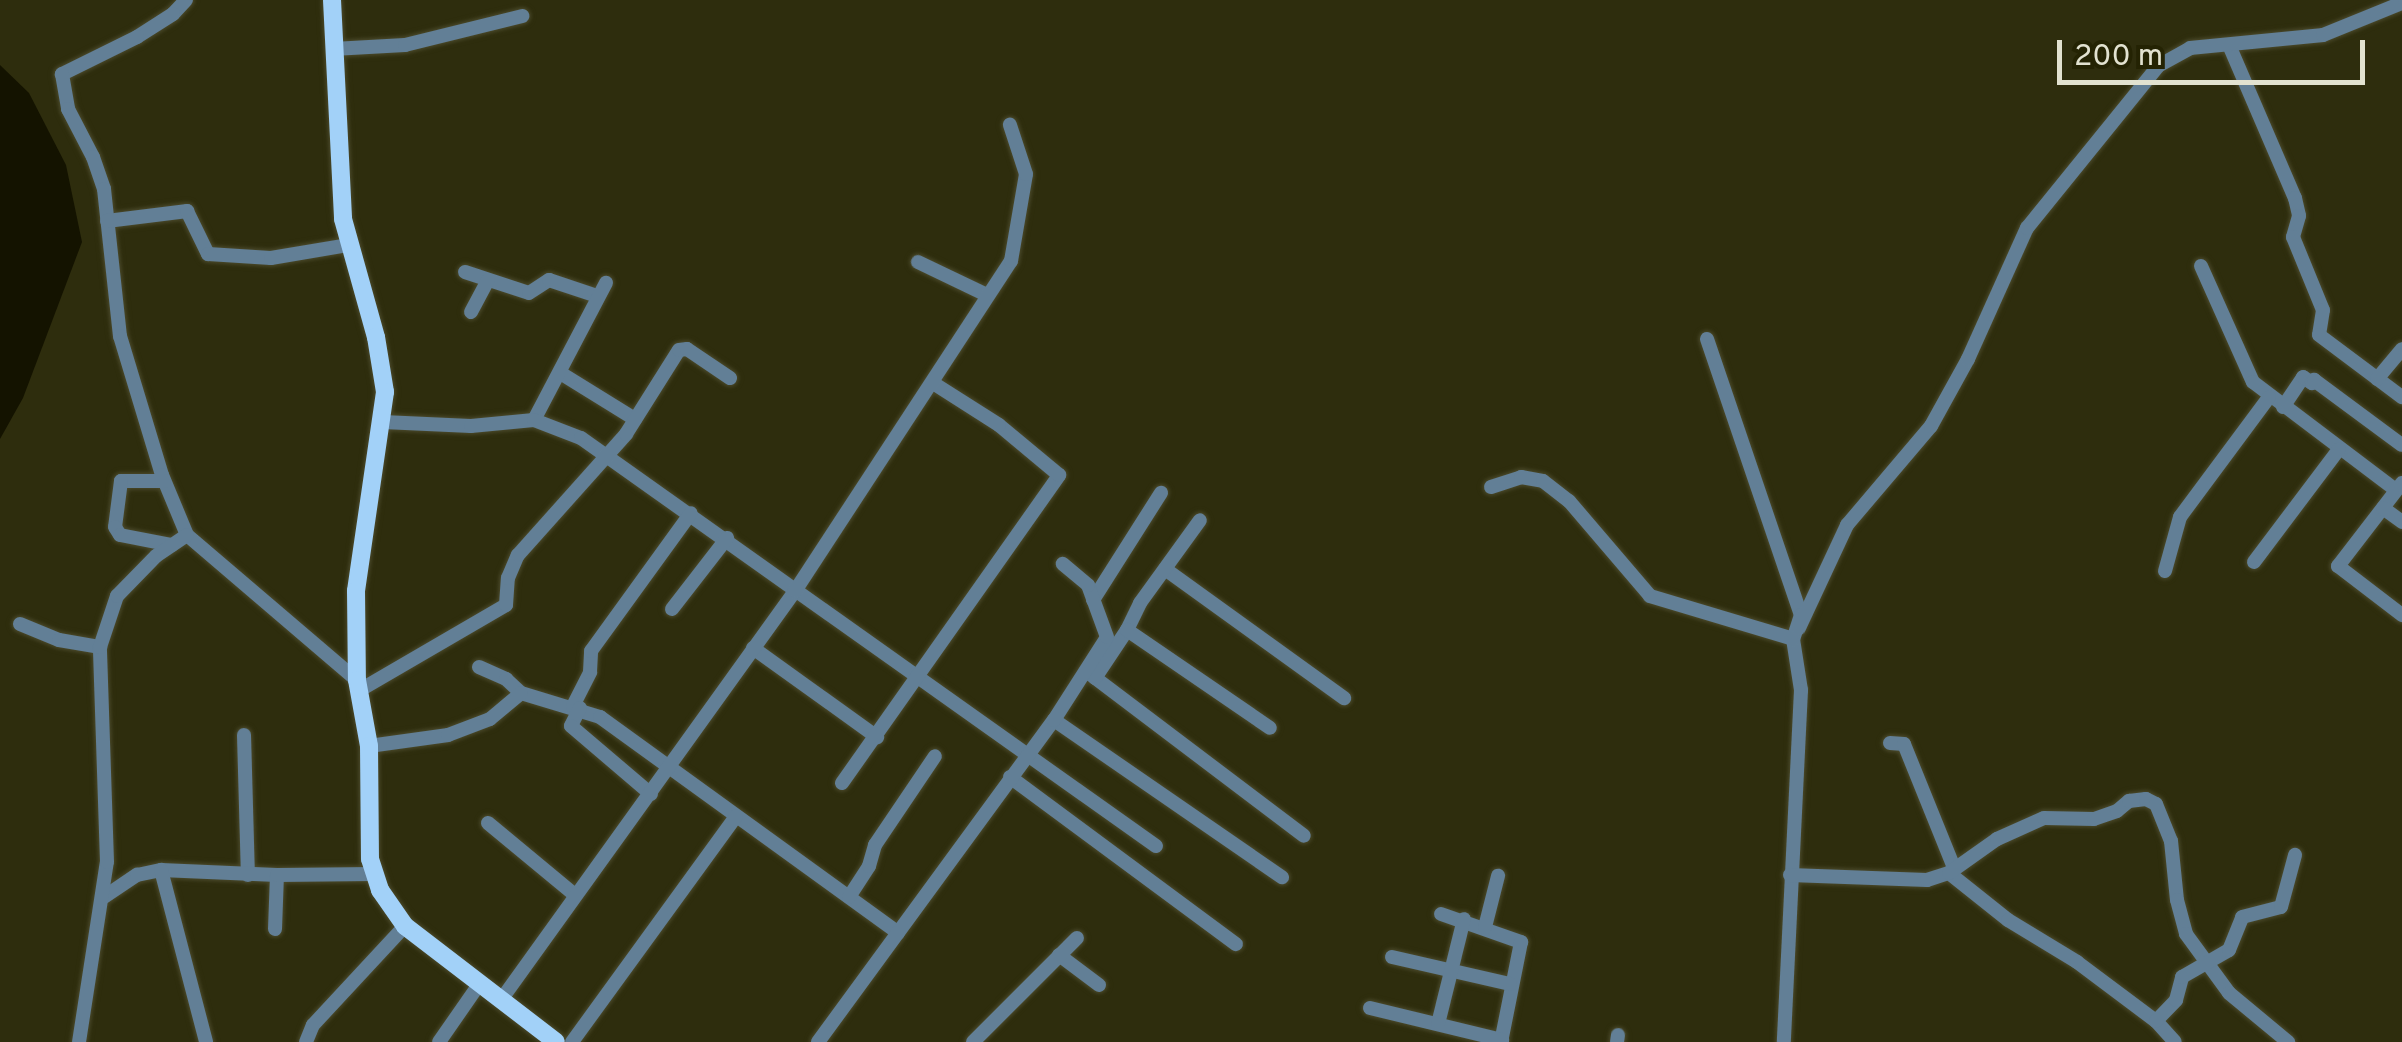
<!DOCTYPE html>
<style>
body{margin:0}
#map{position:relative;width:2402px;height:1042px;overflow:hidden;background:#2e2d0d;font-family:Overpass,sans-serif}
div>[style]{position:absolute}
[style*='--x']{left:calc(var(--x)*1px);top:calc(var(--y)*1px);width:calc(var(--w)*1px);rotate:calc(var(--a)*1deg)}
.water>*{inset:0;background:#141300}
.roads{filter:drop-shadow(0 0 2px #4b4a2c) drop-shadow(0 0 2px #4b4a2c)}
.minor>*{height:14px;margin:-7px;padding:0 7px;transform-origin:7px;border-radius:7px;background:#627f96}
.major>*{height:18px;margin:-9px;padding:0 9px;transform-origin:9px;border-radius:9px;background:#a2d1f8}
span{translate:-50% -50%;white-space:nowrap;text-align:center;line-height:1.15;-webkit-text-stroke:8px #242303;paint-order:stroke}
.scale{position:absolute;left:2057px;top:40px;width:308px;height:45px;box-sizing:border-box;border:5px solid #e2e2d0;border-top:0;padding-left:12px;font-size:30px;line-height:35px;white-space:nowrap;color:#e2e2d0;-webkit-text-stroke:8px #242303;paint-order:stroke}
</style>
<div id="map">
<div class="water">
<i style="clip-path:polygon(0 65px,29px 93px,66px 165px,82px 242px,23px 398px,0 439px)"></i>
</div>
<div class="roads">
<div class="minor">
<i style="--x:186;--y:0;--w:19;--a:133"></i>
<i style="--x:173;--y:14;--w:43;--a:147.4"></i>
<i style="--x:137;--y:37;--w:84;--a:153.7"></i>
<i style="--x:62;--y:74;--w:36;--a:80"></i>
<i style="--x:68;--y:109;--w:54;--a:62.5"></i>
<i style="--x:93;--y:157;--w:34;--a:71"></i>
<i style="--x:104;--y:189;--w:148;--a:83.8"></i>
<i style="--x:120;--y:336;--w:145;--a:73.2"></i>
<i style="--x:162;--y:475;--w:65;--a:67.4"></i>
<i style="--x:187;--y:535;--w:223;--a:40.5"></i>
<i style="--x:2229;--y:45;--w:167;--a:66.7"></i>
<i style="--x:2295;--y:198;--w:18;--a:77"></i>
<i style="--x:2299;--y:216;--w:22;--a:106"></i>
<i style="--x:2293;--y:237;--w:79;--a:67.7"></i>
<i style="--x:2323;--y:310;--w:25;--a:99"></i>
<i style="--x:2319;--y:335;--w:104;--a:36.8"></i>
<i style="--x:333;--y:49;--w:72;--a:-3.2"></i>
<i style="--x:405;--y:45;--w:121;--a:-13.9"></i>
<i style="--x:107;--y:221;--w:81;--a:-7.1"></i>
<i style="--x:187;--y:211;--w:48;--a:64"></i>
<i style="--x:208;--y:254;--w:63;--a:3.6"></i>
<i style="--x:271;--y:258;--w:79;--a:-9.5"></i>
<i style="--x:918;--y:262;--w:76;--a:25.6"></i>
<i style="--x:2201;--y:266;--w:127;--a:65.9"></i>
<i style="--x:2253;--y:382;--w:179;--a:37.1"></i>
<i style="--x:465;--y:272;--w:67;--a:18.2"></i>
<i style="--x:529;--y:293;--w:24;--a:-33"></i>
<i style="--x:549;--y:280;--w:51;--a:18.4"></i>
<i style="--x:471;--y:312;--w:36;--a:-62"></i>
<i style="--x:1707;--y:339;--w:292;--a:71.2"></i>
<i style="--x:1801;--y:615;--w:25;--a:108"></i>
<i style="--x:1793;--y:639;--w:52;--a:81.1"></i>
<i style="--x:1801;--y:690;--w:352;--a:92.8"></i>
<i style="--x:562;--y:374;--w:86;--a:31.7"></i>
<i style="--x:2377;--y:379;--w:39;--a:-50"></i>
<i style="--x:2283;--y:407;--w:36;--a:-56"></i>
<i style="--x:2303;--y:377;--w:11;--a:34"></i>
<i style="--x:2312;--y:383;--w:4;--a:-56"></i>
<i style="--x:2314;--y:380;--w:109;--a:36.5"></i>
<i style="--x:534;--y:420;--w:155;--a:-62.3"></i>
<i style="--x:383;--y:422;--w:88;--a:2.6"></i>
<i style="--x:471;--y:426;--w:63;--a:-5.4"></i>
<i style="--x:534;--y:420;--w:50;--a:21"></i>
<i style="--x:581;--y:438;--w:705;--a:35.36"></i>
<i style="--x:164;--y:481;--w:43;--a:180"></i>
<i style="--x:121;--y:481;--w:46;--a:97.4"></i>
<i style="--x:115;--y:527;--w:9;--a:58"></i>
<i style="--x:120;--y:535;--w:53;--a:10.9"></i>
<i style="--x:2402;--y:483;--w:105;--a:127.6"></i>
<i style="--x:2338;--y:566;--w:81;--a:37.4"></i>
<i style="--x:1491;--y:487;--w:32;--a:-18"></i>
<i style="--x:1521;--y:477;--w:22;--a:10"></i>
<i style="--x:1543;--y:481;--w:33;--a:38"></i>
<i style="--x:1569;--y:501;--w:125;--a:49.5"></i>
<i style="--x:1650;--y:596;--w:149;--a:16.7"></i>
<i style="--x:2383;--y:508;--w:24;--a:36"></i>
<i style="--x:2254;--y:562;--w:141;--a:-53"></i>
<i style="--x:1165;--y:569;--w:221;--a:35.8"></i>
<i style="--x:2165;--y:571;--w:56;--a:-74.5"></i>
<i style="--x:2180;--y:517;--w:149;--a:-53.4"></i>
<i style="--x:1093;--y:600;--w:127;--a:-57.6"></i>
<i style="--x:672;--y:609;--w:90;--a:-52.2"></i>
<i style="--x:20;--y:624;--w:42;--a:22.3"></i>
<i style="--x:59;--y:640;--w:42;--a:9.7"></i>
<i style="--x:1799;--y:628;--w:114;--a:-65"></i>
<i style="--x:1847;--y:525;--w:130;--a:-49.7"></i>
<i style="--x:1931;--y:426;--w:77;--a:-61.1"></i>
<i style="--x:1968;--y:359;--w:144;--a:-65.8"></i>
<i style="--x:2027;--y:228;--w:208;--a:-51"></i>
<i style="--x:2158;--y:66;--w:37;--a:-29"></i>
<i style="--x:2190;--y:48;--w:134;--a:-5.6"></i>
<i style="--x:2323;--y:35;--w:85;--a:-22.1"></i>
<i style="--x:1127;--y:630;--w:30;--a:-64"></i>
<i style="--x:1140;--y:603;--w:102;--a:-54.1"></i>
<i style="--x:753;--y:648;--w:153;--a:35.7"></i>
<i style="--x:479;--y:667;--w:30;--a:24"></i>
<i style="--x:506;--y:679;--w:21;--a:43"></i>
<i style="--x:521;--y:693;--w:83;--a:16.9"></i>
<i style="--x:600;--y:717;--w:368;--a:35.9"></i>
<i style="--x:1086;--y:671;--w:273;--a:37.1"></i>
<i style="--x:1095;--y:678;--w:58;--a:-56.3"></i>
<i style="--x:1127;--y:630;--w:173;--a:34.4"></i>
<i style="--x:360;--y:690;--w:169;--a:-30.2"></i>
<i style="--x:506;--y:605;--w:27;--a:-86"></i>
<i style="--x:508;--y:578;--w:25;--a:-67"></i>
<i style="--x:518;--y:555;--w:162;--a:-48.2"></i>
<i style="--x:626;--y:434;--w:99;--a:-57.8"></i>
<i style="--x:679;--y:350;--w:8;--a:-7"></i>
<i style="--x:687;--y:349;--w:52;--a:34"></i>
<i style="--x:573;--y:706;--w:38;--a:-63"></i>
<i style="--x:590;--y:672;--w:21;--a:-87"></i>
<i style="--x:591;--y:651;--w:170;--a:-54.1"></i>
<i style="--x:580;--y:708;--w:20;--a:117"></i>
<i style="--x:571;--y:726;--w:105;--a:40.4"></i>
<i style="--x:1054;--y:720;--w:277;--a:34.6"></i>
<i style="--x:244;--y:735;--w:140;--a:88.4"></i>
<i style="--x:1890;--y:743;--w:14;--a:4"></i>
<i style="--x:1904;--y:744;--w:134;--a:68"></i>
<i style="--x:369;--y:746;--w:80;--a:-7.9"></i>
<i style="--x:448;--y:735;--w:45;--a:-20.9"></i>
<i style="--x:490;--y:719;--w:40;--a:-40"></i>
<i style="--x:1010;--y:777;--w:281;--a:36.5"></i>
<i style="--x:842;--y:783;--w:377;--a:-54.8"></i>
<i style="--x:1059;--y:475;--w:78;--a:-140.2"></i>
<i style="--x:999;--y:425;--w:78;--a:-147.5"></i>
<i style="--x:488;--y:823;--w:113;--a:39.6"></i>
<i style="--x:161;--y:870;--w:116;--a:2.5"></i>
<i style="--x:1949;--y:873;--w:75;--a:38.5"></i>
<i style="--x:2008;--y:920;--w:81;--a:31.3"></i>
<i style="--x:2077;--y:962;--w:99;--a:36.8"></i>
<i style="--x:2156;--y:1021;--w:28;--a:48"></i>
<i style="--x:1790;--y:875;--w:137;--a:2.1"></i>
<i style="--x:1927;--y:880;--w:23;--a:-18"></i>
<i style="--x:1949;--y:873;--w:59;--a:-35.3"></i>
<i style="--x:1997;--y:839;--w:51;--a:-24.1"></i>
<i style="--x:2044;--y:818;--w:50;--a:1.1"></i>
<i style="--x:2094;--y:819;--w:24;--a:-19"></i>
<i style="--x:2117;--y:811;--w:16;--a:-40"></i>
<i style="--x:2129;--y:801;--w:17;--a:-7"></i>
<i style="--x:2146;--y:799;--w:11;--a:27"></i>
<i style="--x:2156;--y:804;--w:40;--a:68"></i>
<i style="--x:2171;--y:841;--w:59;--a:84.2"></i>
<i style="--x:2177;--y:900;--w:35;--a:75"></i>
<i style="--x:2186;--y:934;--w:73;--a:53.9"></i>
<i style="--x:2229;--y:993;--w:77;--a:39.7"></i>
<i style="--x:104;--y:897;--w:40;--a:-34"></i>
<i style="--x:137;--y:875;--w:25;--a:-12"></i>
<i style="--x:161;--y:870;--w:178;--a:75.3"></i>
<i style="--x:849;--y:897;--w:37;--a:-57"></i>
<i style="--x:869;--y:866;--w:22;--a:-74"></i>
<i style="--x:875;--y:845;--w:107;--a:-56"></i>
<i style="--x:1441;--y:914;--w:85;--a:19.3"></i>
<i style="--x:1521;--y:942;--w:102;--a:101.3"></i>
<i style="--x:1485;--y:927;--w:53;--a:-75.7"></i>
<i style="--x:275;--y:929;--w:54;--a:-87.9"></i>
<i style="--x:277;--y:875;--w:97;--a:-0.6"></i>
<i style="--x:1059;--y:955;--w:50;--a:36.9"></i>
<i style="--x:1392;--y:957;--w:121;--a:12.9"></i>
<i style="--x:501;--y:1000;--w:504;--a:-54.29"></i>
<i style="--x:795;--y:591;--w:394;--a:-56.8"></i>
<i style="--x:1011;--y:261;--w:88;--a:-80.2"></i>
<i style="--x:1026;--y:174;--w:52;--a:-108.1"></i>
<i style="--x:1370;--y:1008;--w:136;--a:13.6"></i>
<i style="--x:2156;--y:1021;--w:29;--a:-46"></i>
<i style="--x:2176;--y:1000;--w:24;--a:-75"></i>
<i style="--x:2182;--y:977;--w:54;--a:-29.9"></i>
<i style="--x:2229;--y:950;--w:35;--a:-68"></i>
<i style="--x:2242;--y:917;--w:40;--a:-14.4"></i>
<i style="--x:2281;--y:907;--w:54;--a:-74.9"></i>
<i style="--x:1438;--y:1024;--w:108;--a:-76.1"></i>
<i style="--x:79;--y:1042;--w:182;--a:-81.2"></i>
<i style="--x:107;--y:862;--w:215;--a:-91.9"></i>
<i style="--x:100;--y:647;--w:54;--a:-71.6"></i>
<i style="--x:117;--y:596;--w:56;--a:-45.7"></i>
<i style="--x:156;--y:556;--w:37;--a:-34"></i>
<i style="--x:306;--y:1042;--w:18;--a:-68"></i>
<i style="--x:313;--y:1025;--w:135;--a:-47.1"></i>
<i style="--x:439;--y:1042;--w:72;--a:-55.2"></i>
<i style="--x:572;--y:1042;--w:279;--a:-54"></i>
<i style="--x:818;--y:1042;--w:399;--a:-53.8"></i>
<i style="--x:1054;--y:720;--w:98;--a:-57.4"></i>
<i style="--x:1107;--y:637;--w:55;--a:-110.1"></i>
<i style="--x:1088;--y:585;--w:33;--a:-140"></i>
<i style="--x:973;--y:1042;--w:147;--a:-45"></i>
<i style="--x:1617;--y:1042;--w:7;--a:-82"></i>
</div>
<div class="major">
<i style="--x:332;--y:0;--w:219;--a:87.1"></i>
<i style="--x:343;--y:219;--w:123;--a:74.4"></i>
<i style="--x:376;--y:337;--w:56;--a:80.7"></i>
<i style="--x:385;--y:392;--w:201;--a:98.3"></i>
<i style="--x:356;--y:591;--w:89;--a:89.4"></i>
<i style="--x:357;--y:680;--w:67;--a:79.7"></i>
<i style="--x:369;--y:746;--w:113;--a:89.5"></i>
<i style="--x:370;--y:859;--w:33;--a:72"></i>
<i style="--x:380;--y:890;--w:44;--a:55.2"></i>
<i style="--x:405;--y:926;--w:190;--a:37.5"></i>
</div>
</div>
<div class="scale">200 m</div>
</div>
